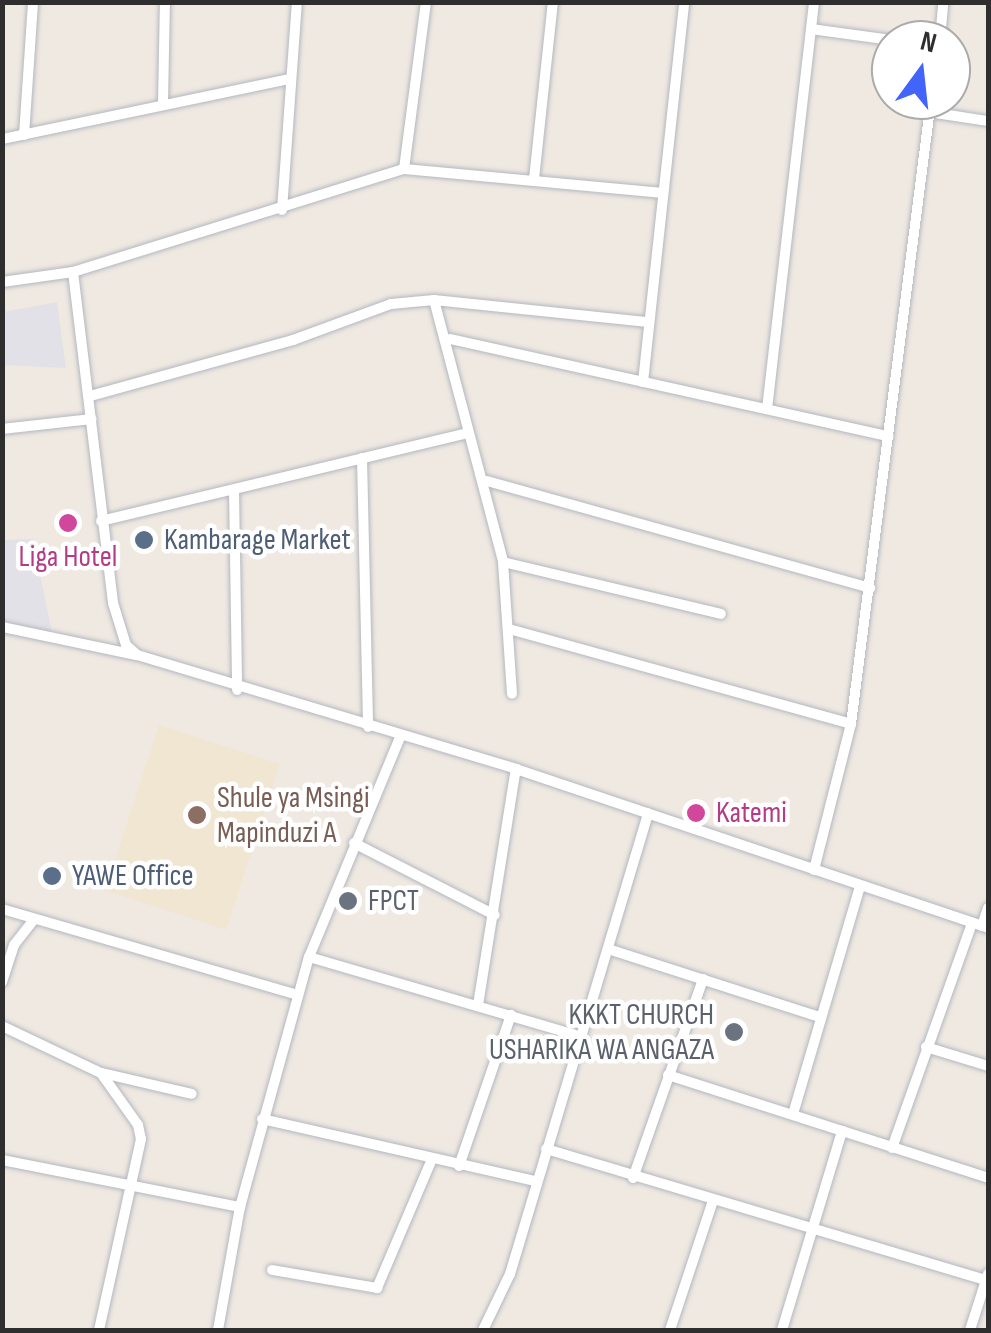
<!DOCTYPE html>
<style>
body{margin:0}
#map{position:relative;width:991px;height:1333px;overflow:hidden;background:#efe9e1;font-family:"Sofia Sans Condensed",sans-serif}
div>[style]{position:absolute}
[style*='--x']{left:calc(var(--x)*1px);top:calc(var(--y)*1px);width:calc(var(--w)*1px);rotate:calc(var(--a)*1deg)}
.industrial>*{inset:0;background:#e3e1e8}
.education>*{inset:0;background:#f0e6d1;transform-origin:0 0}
.roads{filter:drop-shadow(0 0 2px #b4b7c1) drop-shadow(0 0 2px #b4b7c1)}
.street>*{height:10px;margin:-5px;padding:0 5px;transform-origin:5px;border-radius:5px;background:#fff}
.dots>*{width:28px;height:28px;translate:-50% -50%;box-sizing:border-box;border:5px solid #fff;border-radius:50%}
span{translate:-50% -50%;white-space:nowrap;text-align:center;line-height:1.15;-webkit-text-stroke:9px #fff;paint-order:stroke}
.service-label{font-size:30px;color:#4e5e75}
.left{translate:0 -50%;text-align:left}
.hotel-label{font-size:30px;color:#b23c85}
.education-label{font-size:30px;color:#785e54}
.worship-label{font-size:30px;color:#5b616d}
.right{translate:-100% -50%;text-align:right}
.frame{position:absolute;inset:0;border:5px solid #2e2e2e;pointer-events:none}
.north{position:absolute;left:871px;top:20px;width:100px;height:100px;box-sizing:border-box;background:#fff;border:2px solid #ababab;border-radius:50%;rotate:15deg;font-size:28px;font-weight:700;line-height:40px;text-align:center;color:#2e2e2e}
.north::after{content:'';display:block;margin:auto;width:35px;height:45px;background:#4264fb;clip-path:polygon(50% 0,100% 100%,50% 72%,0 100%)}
</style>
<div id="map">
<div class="industrial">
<i style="clip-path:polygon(57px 302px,66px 368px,3px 365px,3px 312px)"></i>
<i style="clip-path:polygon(33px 539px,52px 633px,3px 622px,2px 540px)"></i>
</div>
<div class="education">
<i style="left:159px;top:725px;width:127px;height:174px;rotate:18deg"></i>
</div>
<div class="roads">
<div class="street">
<i style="--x:811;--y:29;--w:81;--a:7.8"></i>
<i style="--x:940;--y:40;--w:38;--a:-85"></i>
<i style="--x:163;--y:103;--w:101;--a:-88.9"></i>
<i style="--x:929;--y:112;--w:60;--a:8.7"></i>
<i style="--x:24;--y:135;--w:133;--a:-86.1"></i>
<i style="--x:2;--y:139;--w:294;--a:-11.8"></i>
<i style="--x:404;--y:169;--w:258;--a:5.3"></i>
<i style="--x:534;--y:179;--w:178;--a:-83.9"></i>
<i style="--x:282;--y:210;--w:209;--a:-85.9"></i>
<i style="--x:73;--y:272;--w:333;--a:83.1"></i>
<i style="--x:113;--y:603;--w:44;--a:72.8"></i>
<i style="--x:126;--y:645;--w:15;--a:42"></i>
<i style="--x:137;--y:655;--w:396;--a:16.7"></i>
<i style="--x:516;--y:769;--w:498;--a:18.6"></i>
<i style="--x:2;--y:282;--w:72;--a:-8"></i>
<i style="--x:73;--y:272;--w:347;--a:-17.3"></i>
<i style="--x:404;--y:169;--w:168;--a:-82.5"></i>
<i style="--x:434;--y:300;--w:271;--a:75.2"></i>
<i style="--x:503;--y:562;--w:132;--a:86.1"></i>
<i style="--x:450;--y:339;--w:449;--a:12.5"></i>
<i style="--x:643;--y:382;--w:382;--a:-83.8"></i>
<i style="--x:90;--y:396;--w:211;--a:-15.4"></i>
<i style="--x:293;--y:340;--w:104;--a:-20.2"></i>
<i style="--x:391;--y:304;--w:43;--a:-5.3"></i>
<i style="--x:434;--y:300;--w:213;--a:5.9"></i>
<i style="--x:767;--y:409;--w:410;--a:-83.4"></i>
<i style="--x:2;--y:429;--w:90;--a:-6.4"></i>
<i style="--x:362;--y:458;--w:269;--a:88.7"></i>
<i style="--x:487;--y:481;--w:398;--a:15.6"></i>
<i style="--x:234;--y:490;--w:200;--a:89.1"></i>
<i style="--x:101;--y:521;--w:376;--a:-13.5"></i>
<i style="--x:503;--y:562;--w:224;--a:13.4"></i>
<i style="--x:2;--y:627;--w:137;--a:11.8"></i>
<i style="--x:509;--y:629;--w:355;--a:15.5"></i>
<i style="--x:354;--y:843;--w:158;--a:27.1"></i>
<i style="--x:814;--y:870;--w:151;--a:-75.8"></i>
<i style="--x:851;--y:724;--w:629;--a:-82.69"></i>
<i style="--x:2;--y:909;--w:308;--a:16.2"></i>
<i style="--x:982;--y:926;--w:19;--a:-72"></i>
<i style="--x:608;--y:949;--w:223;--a:17.8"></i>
<i style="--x:309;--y:957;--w:284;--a:16.3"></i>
<i style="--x:2;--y:982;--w:39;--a:-72"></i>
<i style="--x:14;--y:945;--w:33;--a:-52"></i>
<i style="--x:478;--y:1005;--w:239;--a:-80.9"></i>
<i style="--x:2;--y:1026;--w:110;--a:25.4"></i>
<i style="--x:101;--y:1073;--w:64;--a:54.6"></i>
<i style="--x:138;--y:1125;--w:14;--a:78"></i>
<i style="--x:141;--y:1139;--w:196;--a:102.4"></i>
<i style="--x:926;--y:1047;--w:65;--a:17"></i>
<i style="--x:102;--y:1073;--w:92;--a:13.1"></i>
<i style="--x:668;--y:1075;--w:336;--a:17.8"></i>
<i style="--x:793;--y:1114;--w:238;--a:-73.6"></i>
<i style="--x:262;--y:1119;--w:281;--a:12.8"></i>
<i style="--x:892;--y:1148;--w:239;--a:-70.4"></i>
<i style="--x:546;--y:1149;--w:461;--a:16.6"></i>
<i style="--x:2;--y:1160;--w:243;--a:11.2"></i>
<i style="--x:459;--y:1166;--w:160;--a:-71"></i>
<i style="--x:633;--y:1178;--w:211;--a:-70.6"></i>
<i style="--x:272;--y:1270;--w:107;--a:9.7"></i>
<i style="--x:377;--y:1288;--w:140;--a:-66.9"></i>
<i style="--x:218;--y:1330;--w:125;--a:-79.9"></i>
<i style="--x:240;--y:1207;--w:259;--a:-74.6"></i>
<i style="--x:309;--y:957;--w:240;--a:-67.5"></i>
<i style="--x:483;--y:1330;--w:62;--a:-64.3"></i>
<i style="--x:510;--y:1274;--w:481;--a:-73.3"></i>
<i style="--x:670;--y:1330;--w:136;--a:-71.6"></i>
<i style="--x:782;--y:1330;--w:208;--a:-73.2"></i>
<i style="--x:970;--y:1330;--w:59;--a:-72.2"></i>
</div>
</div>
<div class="dots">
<i style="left:68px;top:523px;background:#d1479c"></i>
<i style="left:144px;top:540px;background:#5c6f8a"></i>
<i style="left:696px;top:813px;background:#d1479c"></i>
<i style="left:197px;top:815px;background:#8d6e63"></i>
<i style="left:52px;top:876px;background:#5c6f8a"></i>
<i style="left:348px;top:901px;background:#6b7280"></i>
<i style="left:734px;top:1032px;background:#6b7280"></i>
</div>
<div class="service-label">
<span class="left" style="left:164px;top:540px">Kambarage Market</span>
<span class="left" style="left:72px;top:876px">YAWE Office</span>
</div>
<div class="hotel-label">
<span style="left:68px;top:557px">Liga Hotel</span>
<span class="left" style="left:716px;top:813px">Katemi</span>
</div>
<div class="education-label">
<span class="left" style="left:217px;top:815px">Shule ya Msingi<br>Mapinduzi A</span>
</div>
<div class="worship-label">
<span class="left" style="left:368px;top:901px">FPCT</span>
<span class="right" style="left:714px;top:1032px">KKKT CHURCH<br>USHARIKA WA ANGAZA</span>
</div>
<div class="frame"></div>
<div class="north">N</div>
</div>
